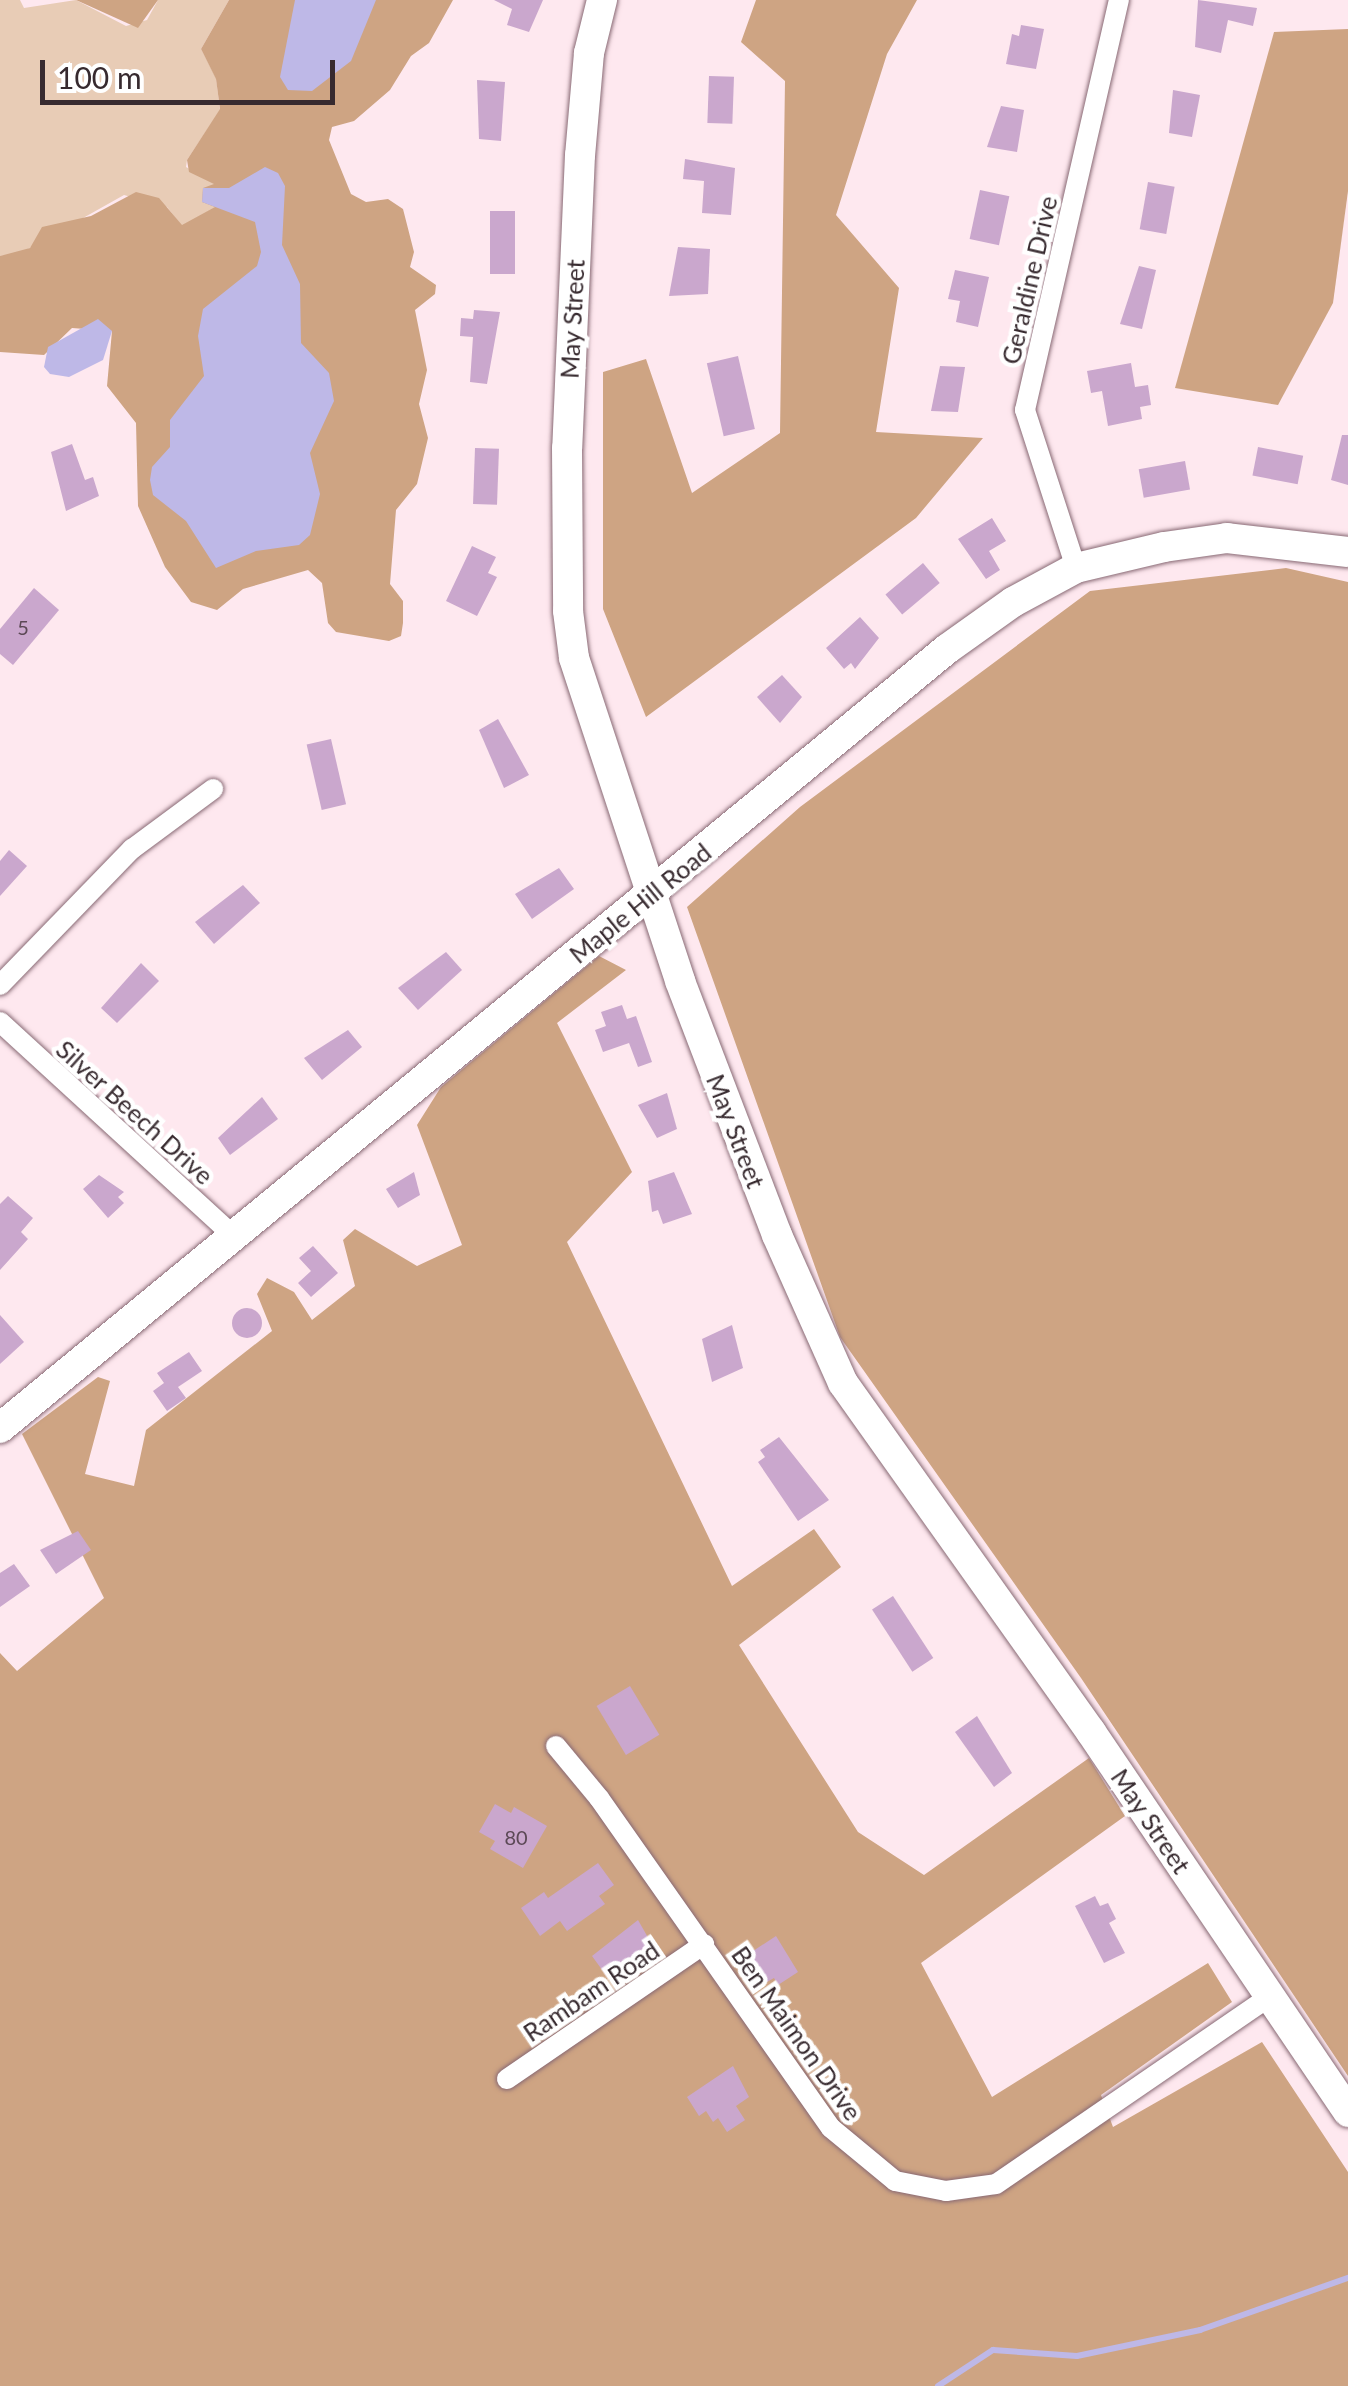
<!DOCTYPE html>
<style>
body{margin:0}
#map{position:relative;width:1348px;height:2386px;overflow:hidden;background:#fee8ef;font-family:Lato,sans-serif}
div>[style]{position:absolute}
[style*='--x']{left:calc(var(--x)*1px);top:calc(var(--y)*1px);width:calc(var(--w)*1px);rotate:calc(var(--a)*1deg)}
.green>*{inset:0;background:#e8ccb6}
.forest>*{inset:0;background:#cea483}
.water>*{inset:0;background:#beb8e7}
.stream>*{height:6px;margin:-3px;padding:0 3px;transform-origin:3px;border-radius:3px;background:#beb8e7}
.building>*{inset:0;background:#caa7cd;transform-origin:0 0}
.round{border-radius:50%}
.roads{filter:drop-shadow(0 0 2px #886974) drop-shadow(0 0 2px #886974)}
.street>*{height:20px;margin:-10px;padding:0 10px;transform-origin:10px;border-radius:10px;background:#fff}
.secondary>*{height:30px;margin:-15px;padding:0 15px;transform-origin:15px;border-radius:15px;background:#fff}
span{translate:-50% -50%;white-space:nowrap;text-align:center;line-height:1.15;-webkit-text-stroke:9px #fff;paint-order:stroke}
.number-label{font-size:20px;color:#5c4956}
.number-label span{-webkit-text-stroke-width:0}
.street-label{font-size:25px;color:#372a2f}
.scale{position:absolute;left:40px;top:60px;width:295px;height:45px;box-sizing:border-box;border:5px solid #372a2f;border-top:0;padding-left:12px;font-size:30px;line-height:35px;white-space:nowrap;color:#372a2f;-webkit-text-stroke:8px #fff;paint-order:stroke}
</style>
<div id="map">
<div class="green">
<i style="clip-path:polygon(0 0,20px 0,24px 8px,76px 0,126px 26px,147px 20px,158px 0,229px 0,201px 49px,216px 78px,220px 110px,187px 160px,186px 167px,216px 184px,216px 207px,182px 226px,167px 207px,124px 195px,19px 254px,0 256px)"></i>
</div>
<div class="forest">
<i style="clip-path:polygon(76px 0,158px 0,138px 28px)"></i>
<i style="clip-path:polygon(229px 0,453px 0,429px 43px,411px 56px,390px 90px,354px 121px,332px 127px,329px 140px,351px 194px,366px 202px,388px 199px,403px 209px,414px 252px,410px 267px,436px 285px,435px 294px,415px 310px,427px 370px,419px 404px,428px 438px,417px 484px,396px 510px,390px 584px,403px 601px,403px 623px,401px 636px,389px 641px,336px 632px,328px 623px,322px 583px,308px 570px,243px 589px,217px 610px,191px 602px,165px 567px,138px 506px,136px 423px,107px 386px,112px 331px,72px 328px,44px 355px,0 352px,0 256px,30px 248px,42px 227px,91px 216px,136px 192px,159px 198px,182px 225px,215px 207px,202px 202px,203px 188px,214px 184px,189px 172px,187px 160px,220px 109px,216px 79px,201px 49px)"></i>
<i style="clip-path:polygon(756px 0,917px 0,887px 54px,836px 215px,899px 288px,876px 432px,983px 438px,916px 518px,646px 717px,603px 609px,603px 372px,646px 359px,692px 493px,780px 433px,785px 81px,741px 42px)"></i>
<i style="clip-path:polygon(1348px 29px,1348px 191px,1333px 303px,1278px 405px,1175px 388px,1274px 32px)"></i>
<i style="clip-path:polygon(1286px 568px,1348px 582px,1348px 2076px,1081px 1678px,840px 1337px,687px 907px,800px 807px,1090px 591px)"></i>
<i style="clip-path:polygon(599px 956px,626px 970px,557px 1023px,632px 1172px,567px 1242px,732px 1586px,814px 1529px,841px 1567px,739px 1645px,858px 1832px,924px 1875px,1089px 1758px,1125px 1816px,921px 1963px,992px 2097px,1208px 1963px,1232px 2002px,1101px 2095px,1113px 2127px,1262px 2042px,1348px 2172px,1348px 2386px,0 2386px,0 1653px,17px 1671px,104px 1598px,22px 1434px,98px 1377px,110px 1381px,85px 1474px,134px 1486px,146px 1430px,272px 1331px,257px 1294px,267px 1278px,294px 1292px,312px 1320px,355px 1286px,343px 1240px,355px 1229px,417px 1266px,462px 1245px,417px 1125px,441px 1087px)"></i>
</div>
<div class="water">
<i style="clip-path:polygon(295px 0,376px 0,351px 61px,312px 91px,288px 90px,280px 77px)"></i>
<i style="clip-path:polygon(265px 167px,278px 173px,285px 186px,282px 245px,300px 284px,301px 343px,329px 373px,334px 401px,310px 453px,320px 494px,310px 535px,299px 545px,256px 551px,216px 568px,186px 521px,153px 495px,150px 480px,152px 467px,170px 447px,170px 420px,204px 376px,198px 336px,203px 309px,257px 266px,261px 252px,255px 222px,202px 202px,203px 188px,229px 188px)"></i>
<i style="clip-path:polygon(98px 319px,112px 331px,103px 360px,69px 377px,50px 374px,44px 367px,48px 347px)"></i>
</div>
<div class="stream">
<i style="--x:938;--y:2386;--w:66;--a:-33.2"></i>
<i style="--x:993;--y:2350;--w:84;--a:4.1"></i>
<i style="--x:1077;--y:2356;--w:126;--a:-11.9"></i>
<i style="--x:1200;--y:2330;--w:157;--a:-19.4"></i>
</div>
<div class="building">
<i style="clip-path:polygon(494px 0,543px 0,529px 32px,507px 25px,512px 9px)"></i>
<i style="clip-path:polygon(1198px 0,1257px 8px,1253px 26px,1228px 20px,1221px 53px,1195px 47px)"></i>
<i style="clip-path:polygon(1021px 25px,1044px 29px,1036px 69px,1006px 64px,1012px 34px,1019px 36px)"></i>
<i style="left:709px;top:76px;width:25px;height:47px;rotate:2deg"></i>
<i style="clip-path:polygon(477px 80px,505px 82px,501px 141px,479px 139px)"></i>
<i style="clip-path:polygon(1173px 90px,1200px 95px,1192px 137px,1169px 133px)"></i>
<i style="clip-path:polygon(1001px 106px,1024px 110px,1017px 152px,987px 147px)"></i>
<i style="clip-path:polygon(685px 159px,735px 168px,731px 215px,702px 213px,704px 181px,683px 179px)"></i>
<i style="left:1148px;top:182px;width:27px;height:48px;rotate:10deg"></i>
<i style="left:980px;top:190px;width:30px;height:50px;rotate:12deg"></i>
<i style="left:490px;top:211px;width:25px;height:63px"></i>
<i style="clip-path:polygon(678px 247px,710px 249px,708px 294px,669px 296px)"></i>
<i style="clip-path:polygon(1139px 266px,1156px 270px,1142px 329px,1120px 324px)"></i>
<i style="clip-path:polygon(955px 270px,989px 277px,978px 327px,956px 322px,960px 301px,948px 299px)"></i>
<i style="clip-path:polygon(474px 310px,500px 312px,487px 384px,470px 382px,473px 337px,460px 336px,461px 318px,473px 319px)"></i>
<i style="left:738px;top:356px;width:75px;height:32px;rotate:77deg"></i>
<i style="clip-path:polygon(1131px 363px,1135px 387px,1148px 385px,1151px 405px,1140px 407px,1142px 419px,1108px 426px,1102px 391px,1091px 393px,1087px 371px)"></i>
<i style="clip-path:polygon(940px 366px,965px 367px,958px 412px,931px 411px)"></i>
<i style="clip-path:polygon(1342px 435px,1348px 435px,1348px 485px,1331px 480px)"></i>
<i style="clip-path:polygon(72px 444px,85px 480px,93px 477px,99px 496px,66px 511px,51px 452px)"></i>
<i style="left:1258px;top:447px;width:46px;height:29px;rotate:11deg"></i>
<i style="left:475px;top:448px;width:24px;height:56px;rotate:2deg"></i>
<i style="left:1185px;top:461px;width:29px;height:47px;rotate:80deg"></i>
<i style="clip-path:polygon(992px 518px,1006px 541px,989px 551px,1000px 570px,986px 579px,958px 539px)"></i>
<i style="clip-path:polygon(472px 546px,496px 557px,488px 573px,497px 577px,477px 616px,446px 601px)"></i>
<i style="left:923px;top:563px;width:26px;height:49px;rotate:50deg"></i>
<i style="clip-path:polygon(34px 588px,59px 610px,13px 665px,0 654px,0 629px)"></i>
<i style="clip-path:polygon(860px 617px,879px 638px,855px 669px,851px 663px,844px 669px,826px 648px)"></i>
<i style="clip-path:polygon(782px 675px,802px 697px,780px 723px,757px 697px)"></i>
<i style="clip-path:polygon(498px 719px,529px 775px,504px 788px,479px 730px)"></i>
<i style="left:331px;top:739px;width:67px;height:25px;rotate:77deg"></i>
<i style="clip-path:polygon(9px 850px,27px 866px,0 896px,0 861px)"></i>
<i style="clip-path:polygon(559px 868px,574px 889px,532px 919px,515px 894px)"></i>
<i style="clip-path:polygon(243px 885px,260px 903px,214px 944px,195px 922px)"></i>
<i style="clip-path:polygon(446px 952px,462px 970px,418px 1010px,398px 988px)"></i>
<i style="clip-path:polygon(141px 963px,159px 981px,117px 1023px,101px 1008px)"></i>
<i style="clip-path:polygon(622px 1005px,627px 1019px,636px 1016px,652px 1062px,638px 1067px,629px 1043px,603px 1052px,595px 1030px,606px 1026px,601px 1012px)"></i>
<i style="clip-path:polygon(348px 1030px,362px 1047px,322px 1080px,304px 1058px)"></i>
<i style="clip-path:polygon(667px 1093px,677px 1129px,657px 1138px,638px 1105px)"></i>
<i style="clip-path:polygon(262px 1097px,278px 1119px,230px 1155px,218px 1138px)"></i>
<i style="clip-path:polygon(414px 1172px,420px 1195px,398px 1208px,386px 1189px)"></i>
<i style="clip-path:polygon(674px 1172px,692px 1214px,663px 1224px,658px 1210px,652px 1212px,648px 1181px)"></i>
<i style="clip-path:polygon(99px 1175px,124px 1192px,118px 1197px,124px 1203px,108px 1218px,83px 1189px)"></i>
<i style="clip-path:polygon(8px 1196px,33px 1218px,21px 1232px,28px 1239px,0 1270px,0 1204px)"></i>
<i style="clip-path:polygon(313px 1246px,338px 1273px,311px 1297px,298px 1283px,311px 1271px,299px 1258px)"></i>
<i class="round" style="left:232px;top:1308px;width:30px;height:30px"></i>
<i style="clip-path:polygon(0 1315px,24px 1342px,0 1364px)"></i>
<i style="clip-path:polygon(732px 1325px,743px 1368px,712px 1382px,702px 1339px)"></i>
<i style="clip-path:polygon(189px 1352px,202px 1371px,178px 1387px,186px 1398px,167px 1411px,153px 1391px,164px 1383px,157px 1373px)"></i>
<i style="clip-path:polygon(779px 1437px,829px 1500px,798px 1521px,758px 1462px,765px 1457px,760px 1450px)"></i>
<i style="clip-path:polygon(78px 1531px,91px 1550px,56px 1574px,40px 1550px)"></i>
<i style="clip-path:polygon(14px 1564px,30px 1586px,0 1607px,0 1573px)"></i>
<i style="left:893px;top:1596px;width:74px;height:25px;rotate:57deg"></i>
<i style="left:630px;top:1686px;width:57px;height:39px;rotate:59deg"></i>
<i style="clip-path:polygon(977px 1716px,1012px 1773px,994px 1787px,955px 1732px)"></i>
<i style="clip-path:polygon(495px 1804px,511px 1813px,514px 1807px,547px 1826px,523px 1868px,490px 1849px,495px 1841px,479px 1832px)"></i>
<i style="clip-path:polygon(598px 1863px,614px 1885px,599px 1896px,605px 1904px,567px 1931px,560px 1921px,540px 1936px,521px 1908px,544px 1892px,548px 1898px)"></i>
<i style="clip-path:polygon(1095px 1896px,1100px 1906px,1108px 1903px,1116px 1919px,1109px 1923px,1125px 1953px,1104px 1963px,1075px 1906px)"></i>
<i style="clip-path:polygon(638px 1920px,658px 1955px,625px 1980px,618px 1971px,608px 1978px,592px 1956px)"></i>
<i style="clip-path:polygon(776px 1936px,798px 1972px,778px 1985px,774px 1978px,765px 1983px,747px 1955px)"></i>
<i style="clip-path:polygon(733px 2066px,749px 2097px,736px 2106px,745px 2120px,727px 2132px,718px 2118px,713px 2122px,706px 2111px,699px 2116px,687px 2097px)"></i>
</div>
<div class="roads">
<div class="street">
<i style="--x:1076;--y:568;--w:166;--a:-107.9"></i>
<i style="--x:1025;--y:410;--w:421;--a:-77.1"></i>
<i style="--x:0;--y:985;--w:190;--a:-45.9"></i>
<i style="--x:132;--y:849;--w:101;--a:-36.5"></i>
<i style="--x:0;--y:1022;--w:320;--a:42.5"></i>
<i style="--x:556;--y:1746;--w:67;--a:50.4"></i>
<i style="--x:599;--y:1798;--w:403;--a:54.9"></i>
<i style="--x:831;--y:2128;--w:83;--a:39.6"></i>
<i style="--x:895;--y:2181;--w:52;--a:11.1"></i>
<i style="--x:946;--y:2191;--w:50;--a:-8"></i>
<i style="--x:996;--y:2184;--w:331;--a:-34.4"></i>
<i style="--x:507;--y:2079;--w:239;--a:-34.4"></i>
</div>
<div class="secondary">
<i style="--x:602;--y:0;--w:55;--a:103.8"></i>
<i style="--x:589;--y:53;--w:102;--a:95"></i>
<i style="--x:580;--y:155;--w:293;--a:92.5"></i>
<i style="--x:567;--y:448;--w:163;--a:89.6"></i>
<i style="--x:568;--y:611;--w:47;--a:82.7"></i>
<i style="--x:574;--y:658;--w:340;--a:71.8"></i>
<i style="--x:680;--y:981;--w:272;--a:69.1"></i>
<i style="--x:777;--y:1235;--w:162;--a:66"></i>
<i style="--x:843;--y:1383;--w:428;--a:54.6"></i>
<i style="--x:1091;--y:1732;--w:459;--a:55.9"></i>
<i style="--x:0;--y:1428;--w:1226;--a:-39.44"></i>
<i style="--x:947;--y:649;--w:81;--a:-35.5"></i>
<i style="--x:1013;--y:602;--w:72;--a:-28.4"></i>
<i style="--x:1076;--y:568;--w:90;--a:-13.4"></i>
<i style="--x:1164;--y:547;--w:64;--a:-8.1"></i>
<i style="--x:1227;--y:538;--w:122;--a:6.6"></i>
</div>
</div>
<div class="number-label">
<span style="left:23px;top:627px">5</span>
<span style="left:516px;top:1837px">80</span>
</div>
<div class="street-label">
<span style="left:1029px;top:280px;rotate:-77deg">Geraldine Drive</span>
<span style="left:572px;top:319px;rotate:-87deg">May Street</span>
<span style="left:640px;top:903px;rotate:-39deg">Maple Hill Road</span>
<span style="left:135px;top:1112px;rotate:42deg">Silver Beech Drive</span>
<span style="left:736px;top:1131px;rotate:69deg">May Street</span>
<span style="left:1151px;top:1821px;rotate:56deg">May Street</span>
<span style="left:591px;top:1991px;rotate:-34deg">Rambam Road</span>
<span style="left:797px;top:2033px;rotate:55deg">Ben Maimon Drive</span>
</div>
<div class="scale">100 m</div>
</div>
